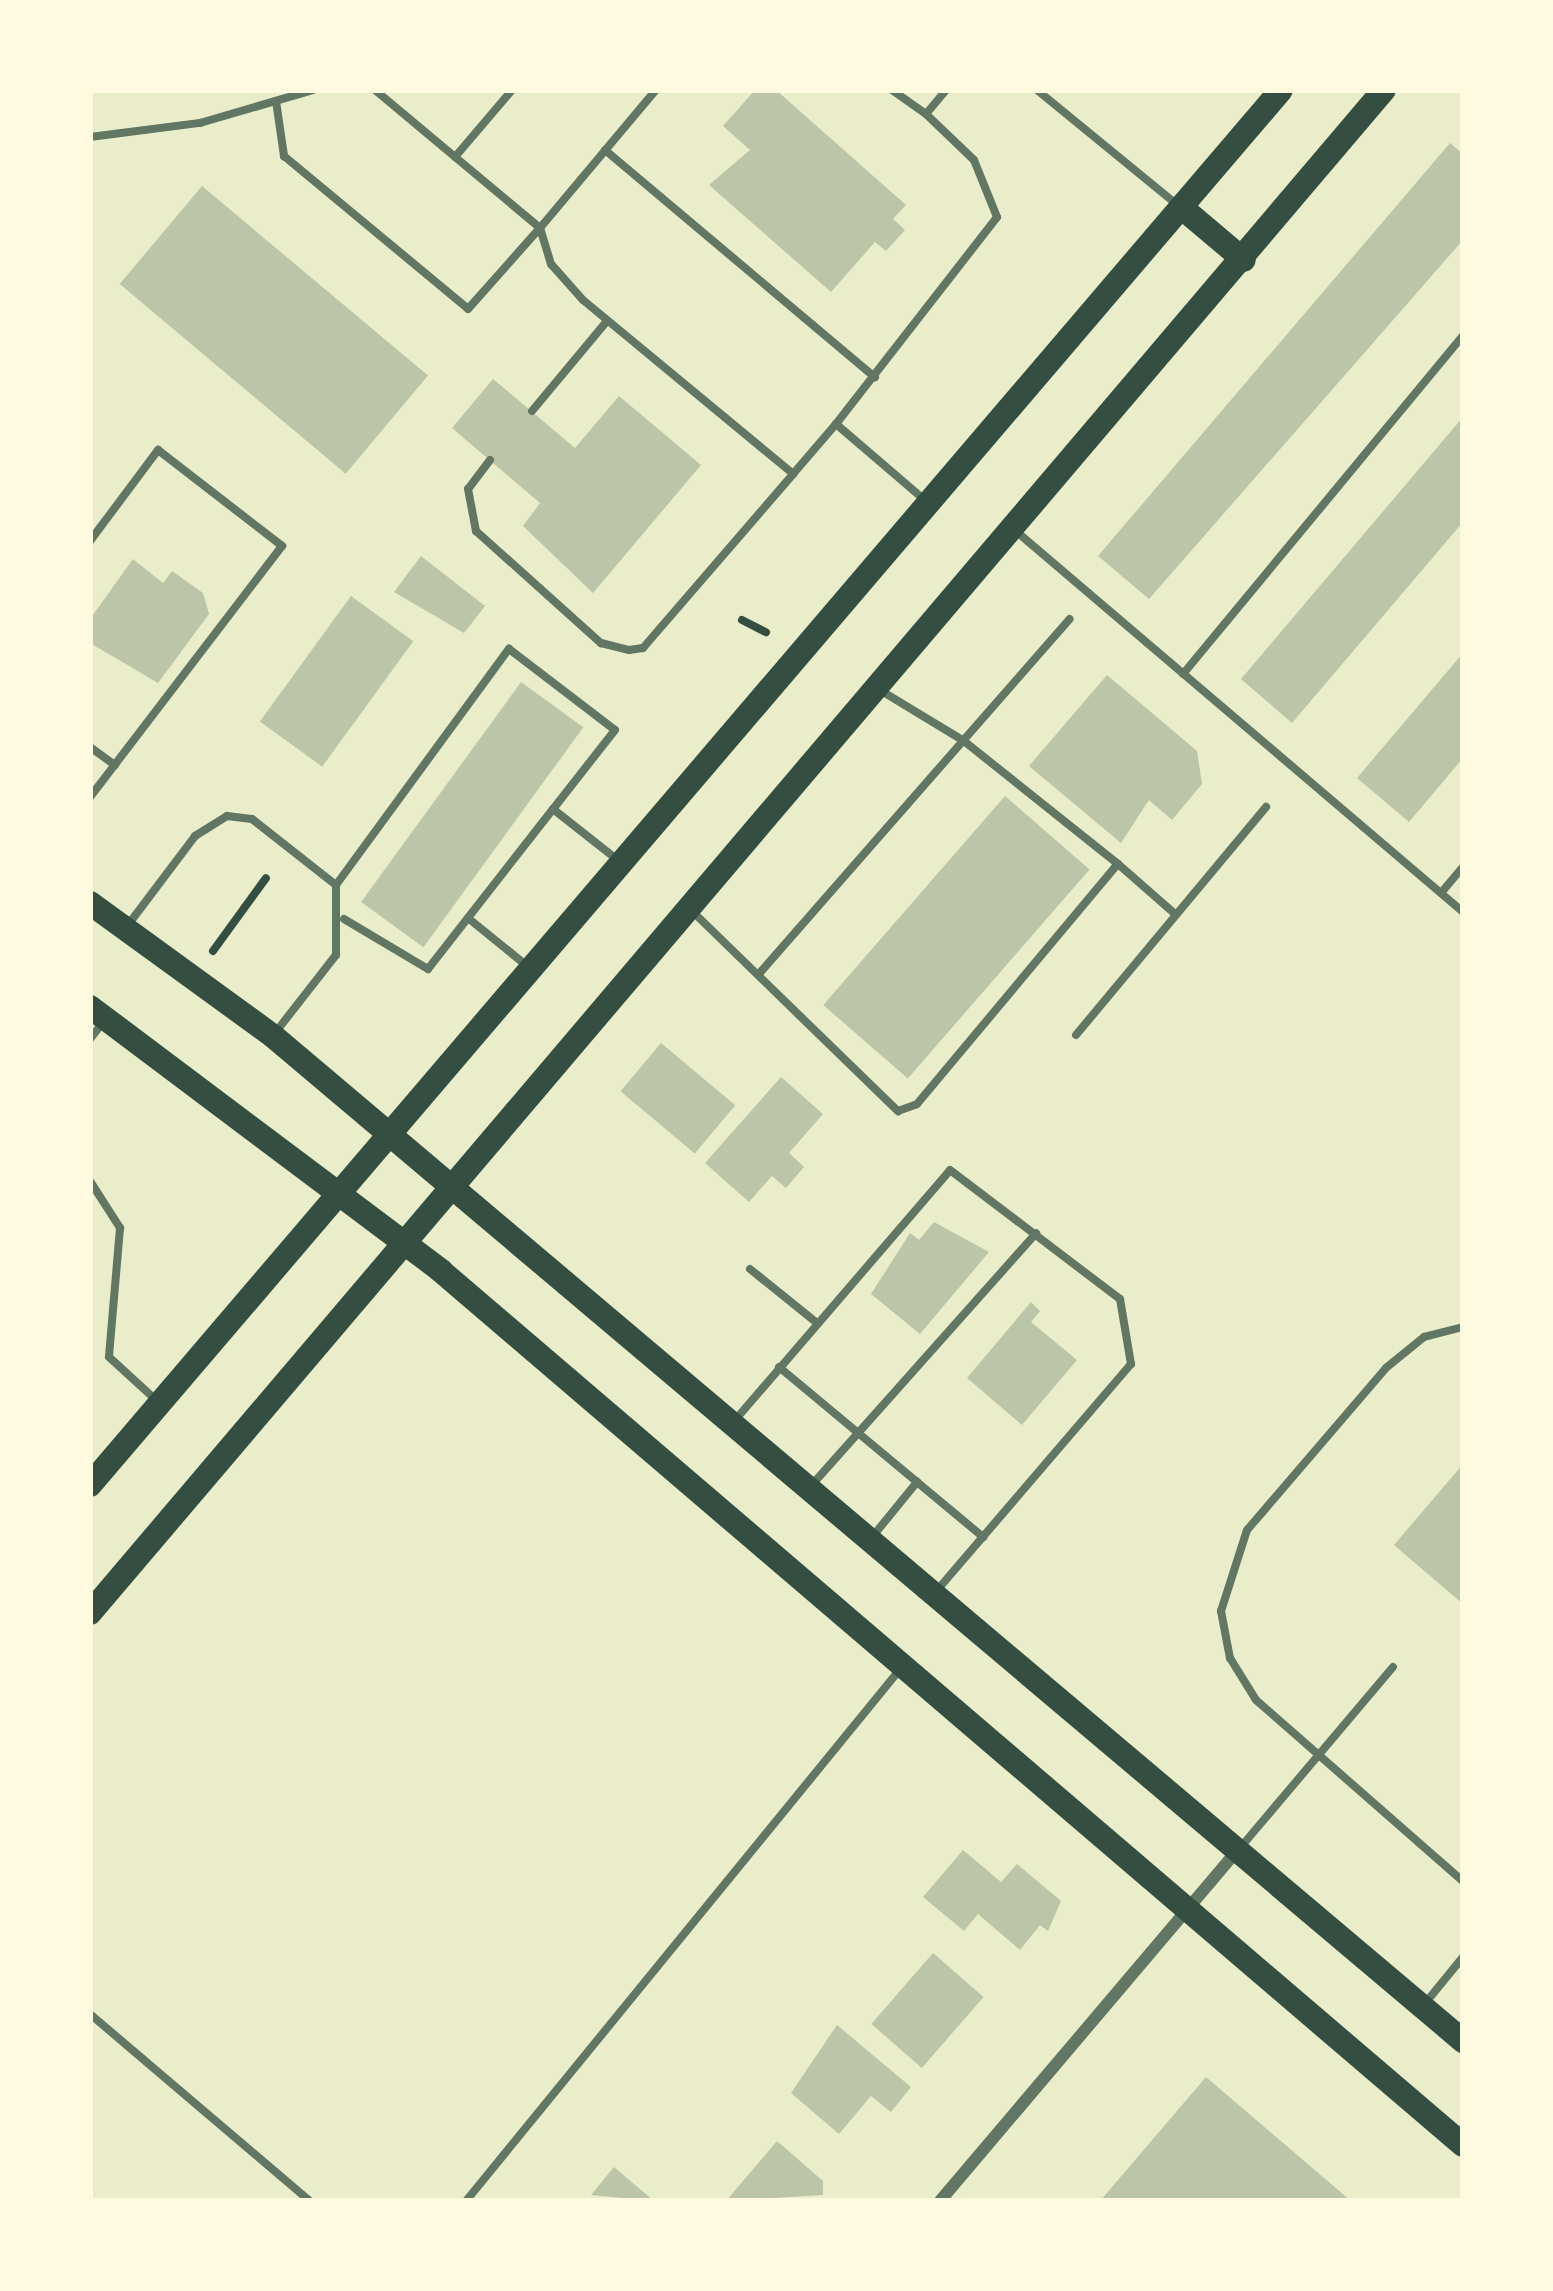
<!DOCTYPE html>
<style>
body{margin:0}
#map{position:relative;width:1553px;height:2291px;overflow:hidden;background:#e9edc9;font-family:Lora,serif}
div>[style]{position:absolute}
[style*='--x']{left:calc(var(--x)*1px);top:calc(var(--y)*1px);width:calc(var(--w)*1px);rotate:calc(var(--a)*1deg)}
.building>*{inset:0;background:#bcc5a7;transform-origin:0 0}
.path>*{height:8px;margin:-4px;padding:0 4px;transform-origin:4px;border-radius:4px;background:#344e41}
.service>*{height:8px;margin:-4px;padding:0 4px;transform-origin:4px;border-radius:4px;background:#617663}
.minor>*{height:12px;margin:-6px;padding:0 6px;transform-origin:6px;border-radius:6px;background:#617663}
.secondary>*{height:24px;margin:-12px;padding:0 12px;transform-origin:12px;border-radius:12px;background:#344e41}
span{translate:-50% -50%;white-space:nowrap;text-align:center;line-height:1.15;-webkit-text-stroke:12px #fefae0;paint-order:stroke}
.frame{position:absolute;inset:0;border:93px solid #fefae0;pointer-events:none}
</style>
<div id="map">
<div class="building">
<i style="clip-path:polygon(755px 90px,776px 90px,906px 205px,893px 219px,905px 230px,886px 251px,875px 242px,831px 292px,709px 185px,750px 150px,723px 126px)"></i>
<i style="clip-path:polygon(1450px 143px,1463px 154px,1463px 240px,1149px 599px,1098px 556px)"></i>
<i style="left:202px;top:186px;width:295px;height:128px;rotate:40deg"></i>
<i style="clip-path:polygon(493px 379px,575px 448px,619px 396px,701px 465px,593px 593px,523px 526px,540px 503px,452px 428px)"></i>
<i style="clip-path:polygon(1463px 417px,1463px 522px,1292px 723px,1241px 679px)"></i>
<i style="clip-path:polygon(421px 556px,485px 606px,464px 633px,394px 592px)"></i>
<i style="clip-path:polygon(133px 559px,163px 583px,172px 571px,203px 593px,209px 614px,158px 683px,90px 643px,90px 619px)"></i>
<i style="left:351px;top:596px;width:77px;height:155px;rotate:36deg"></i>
<i style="clip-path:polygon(1463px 653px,1463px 758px,1409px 822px,1357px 778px)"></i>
<i style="clip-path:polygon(1107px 675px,1197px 751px,1202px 784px,1172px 820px,1149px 800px,1121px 843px,1029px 766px)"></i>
<i style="left:521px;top:682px;width:77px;height:272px;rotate:36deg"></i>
<i style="left:1005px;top:796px;width:112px;height:277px;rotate:41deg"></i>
<i style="left:661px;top:1043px;width:97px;height:63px;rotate:40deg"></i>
<i style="clip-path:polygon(781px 1077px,823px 1114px,789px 1153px,804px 1167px,786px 1188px,772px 1176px,749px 1202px,705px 1163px)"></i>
<i style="clip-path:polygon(934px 1222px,989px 1252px,920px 1334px,871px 1294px,910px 1233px,919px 1240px)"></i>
<i style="clip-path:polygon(1031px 1302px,1040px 1311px,1031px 1322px,1077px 1360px,1022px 1425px,967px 1378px)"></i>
<i style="clip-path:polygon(1463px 1464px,1463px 1604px,1394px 1545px)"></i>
<i style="clip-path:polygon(963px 1850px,1001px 1882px,1017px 1864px,1061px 1901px,1048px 1931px,1040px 1925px,1020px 1950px,978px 1914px,964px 1931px,923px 1897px)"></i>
<i style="left:933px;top:1953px;width:67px;height:94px;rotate:41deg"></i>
<i style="clip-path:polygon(837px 2025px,911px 2087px,891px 2112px,871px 2096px,839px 2134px,791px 2093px)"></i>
<i style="clip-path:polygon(1206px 2077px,1351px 2201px,1100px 2201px)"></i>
<i style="clip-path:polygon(777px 2141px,823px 2181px,823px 2195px,726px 2201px)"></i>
<i style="clip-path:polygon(614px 2167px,654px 2201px,591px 2195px)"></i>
</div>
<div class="path">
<i style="--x:742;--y:620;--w:27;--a:27"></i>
<i style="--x:213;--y:951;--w:90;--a:-54"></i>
</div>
<div class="service">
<i style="--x:375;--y:90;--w:215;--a:39.9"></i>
<i style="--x:540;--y:228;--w:180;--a:-50"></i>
<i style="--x:892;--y:90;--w:42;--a:35.2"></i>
<i style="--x:1037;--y:90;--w:178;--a:39.3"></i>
<i style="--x:276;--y:101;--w:56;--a:81.7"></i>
<i style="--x:284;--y:156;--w:239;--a:39.7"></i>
<i style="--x:468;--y:309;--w:108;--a:-48.4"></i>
<i style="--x:540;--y:228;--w:38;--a:73"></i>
<i style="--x:551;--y:264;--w:48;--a:48.4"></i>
<i style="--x:583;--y:300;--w:273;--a:39.6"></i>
<i style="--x:793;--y:474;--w:66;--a:-49.3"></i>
<i style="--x:90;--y:137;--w:111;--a:-7.3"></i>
<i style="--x:200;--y:123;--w:118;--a:-16.3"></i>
<i style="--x:605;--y:150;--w:353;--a:40.1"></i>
<i style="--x:455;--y:157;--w:88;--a:-49.6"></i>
<i style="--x:532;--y:411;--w:117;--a:-50.2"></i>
<i style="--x:490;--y:460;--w:36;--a:127"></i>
<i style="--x:468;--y:489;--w:43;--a:79.2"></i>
<i style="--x:476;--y:531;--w:168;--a:41.9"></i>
<i style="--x:601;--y:643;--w:29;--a:14"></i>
<i style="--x:629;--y:650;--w:14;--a:-8"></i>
<i style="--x:643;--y:648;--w:230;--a:-49.2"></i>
<i style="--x:927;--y:502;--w:120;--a:-139.4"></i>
<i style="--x:836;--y:424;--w:262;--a:-52.1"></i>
<i style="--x:997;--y:217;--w:61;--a:-112"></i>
<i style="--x:974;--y:160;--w:66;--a:-136.2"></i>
<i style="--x:926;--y:114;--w:31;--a:-50"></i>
<i style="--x:1017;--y:532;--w:586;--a:40.43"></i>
<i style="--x:90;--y:541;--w:114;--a:-53.2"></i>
<i style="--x:158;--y:450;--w:157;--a:37.7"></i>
<i style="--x:282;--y:546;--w:316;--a:127.4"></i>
<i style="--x:1183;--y:674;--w:439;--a:-50.4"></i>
<i style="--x:90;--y:747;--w:31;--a:36"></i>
<i style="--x:1118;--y:864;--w:74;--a:41.2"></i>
<i style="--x:1441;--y:893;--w:34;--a:-50"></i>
<i style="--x:691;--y:910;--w:289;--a:44.2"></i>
<i style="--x:898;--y:1111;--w:20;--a:-20"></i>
<i style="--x:917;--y:1104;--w:313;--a:-50.1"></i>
<i style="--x:1118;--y:864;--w:197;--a:-141.4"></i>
<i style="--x:964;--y:741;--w:100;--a:-148.8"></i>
<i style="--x:468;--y:918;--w:76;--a:39.1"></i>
<i style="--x:344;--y:919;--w:98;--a:30.8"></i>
<i style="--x:428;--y:969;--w:203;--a:-52"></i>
<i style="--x:128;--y:925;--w:111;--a:-53"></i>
<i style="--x:195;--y:836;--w:38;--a:-32"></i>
<i style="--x:227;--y:816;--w:25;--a:7"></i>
<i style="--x:252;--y:819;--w:107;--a:38.2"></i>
<i style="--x:758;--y:975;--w:473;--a:-48.8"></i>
<i style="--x:275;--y:1033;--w:99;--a:-52"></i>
<i style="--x:336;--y:955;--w:70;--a:-90"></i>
<i style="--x:336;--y:885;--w:293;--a:-53.8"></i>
<i style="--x:509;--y:649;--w:133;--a:37.4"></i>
<i style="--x:615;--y:730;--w:100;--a:128.1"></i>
<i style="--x:553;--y:809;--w:85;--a:38.3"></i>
<i style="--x:1076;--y:1035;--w:297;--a:-50.2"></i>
<i style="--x:90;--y:1039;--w:23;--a:-52"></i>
<i style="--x:90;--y:1181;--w:56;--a:57.4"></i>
<i style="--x:120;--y:1228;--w:129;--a:94.9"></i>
<i style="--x:109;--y:1357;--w:65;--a:42.5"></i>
<i style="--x:750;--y:1269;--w:85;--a:38.8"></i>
<i style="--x:1463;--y:1327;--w:40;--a:165.6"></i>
<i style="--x:1424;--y:1337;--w:49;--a:140.8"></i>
<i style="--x:1386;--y:1368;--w:213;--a:130.6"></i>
<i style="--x:1247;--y:1530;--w:85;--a:107.8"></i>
<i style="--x:1221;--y:1611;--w:48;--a:79.2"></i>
<i style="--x:1230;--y:1658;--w:49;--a:58.2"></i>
<i style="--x:1256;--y:1700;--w:275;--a:41.2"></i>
<i style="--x:779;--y:1367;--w:266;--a:39.8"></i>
<i style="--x:736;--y:1419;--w:328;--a:-49.3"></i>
<i style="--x:950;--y:1170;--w:213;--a:37.2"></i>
<i style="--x:1120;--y:1299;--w:66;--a:80.4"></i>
<i style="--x:1131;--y:1364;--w:296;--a:130.6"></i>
<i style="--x:810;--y:1487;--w:340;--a:-48.3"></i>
<i style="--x:873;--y:1536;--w:70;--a:-50.8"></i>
<i style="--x:1240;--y:1848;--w:237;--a:-49.8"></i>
<i style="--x:1427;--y:2001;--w:57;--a:-50.7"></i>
<i style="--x:90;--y:2014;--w:289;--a:40.4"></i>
<i style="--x:466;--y:2201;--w:688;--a:-50.78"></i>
</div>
<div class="minor">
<i style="--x:940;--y:2201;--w:460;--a:-49.7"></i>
</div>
<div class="secondary">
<i style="--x:1181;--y:207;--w:82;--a:40.1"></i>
<i style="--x:90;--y:903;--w:226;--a:36"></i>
<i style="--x:273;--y:1036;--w:1558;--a:40.18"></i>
<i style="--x:90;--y:1007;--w:439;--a:36.9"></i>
<i style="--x:441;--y:1271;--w:1345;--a:40.54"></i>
<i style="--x:90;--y:1485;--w:1834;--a:-49.51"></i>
<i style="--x:90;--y:1613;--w:1998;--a:-49.65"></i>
</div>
<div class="frame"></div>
</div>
